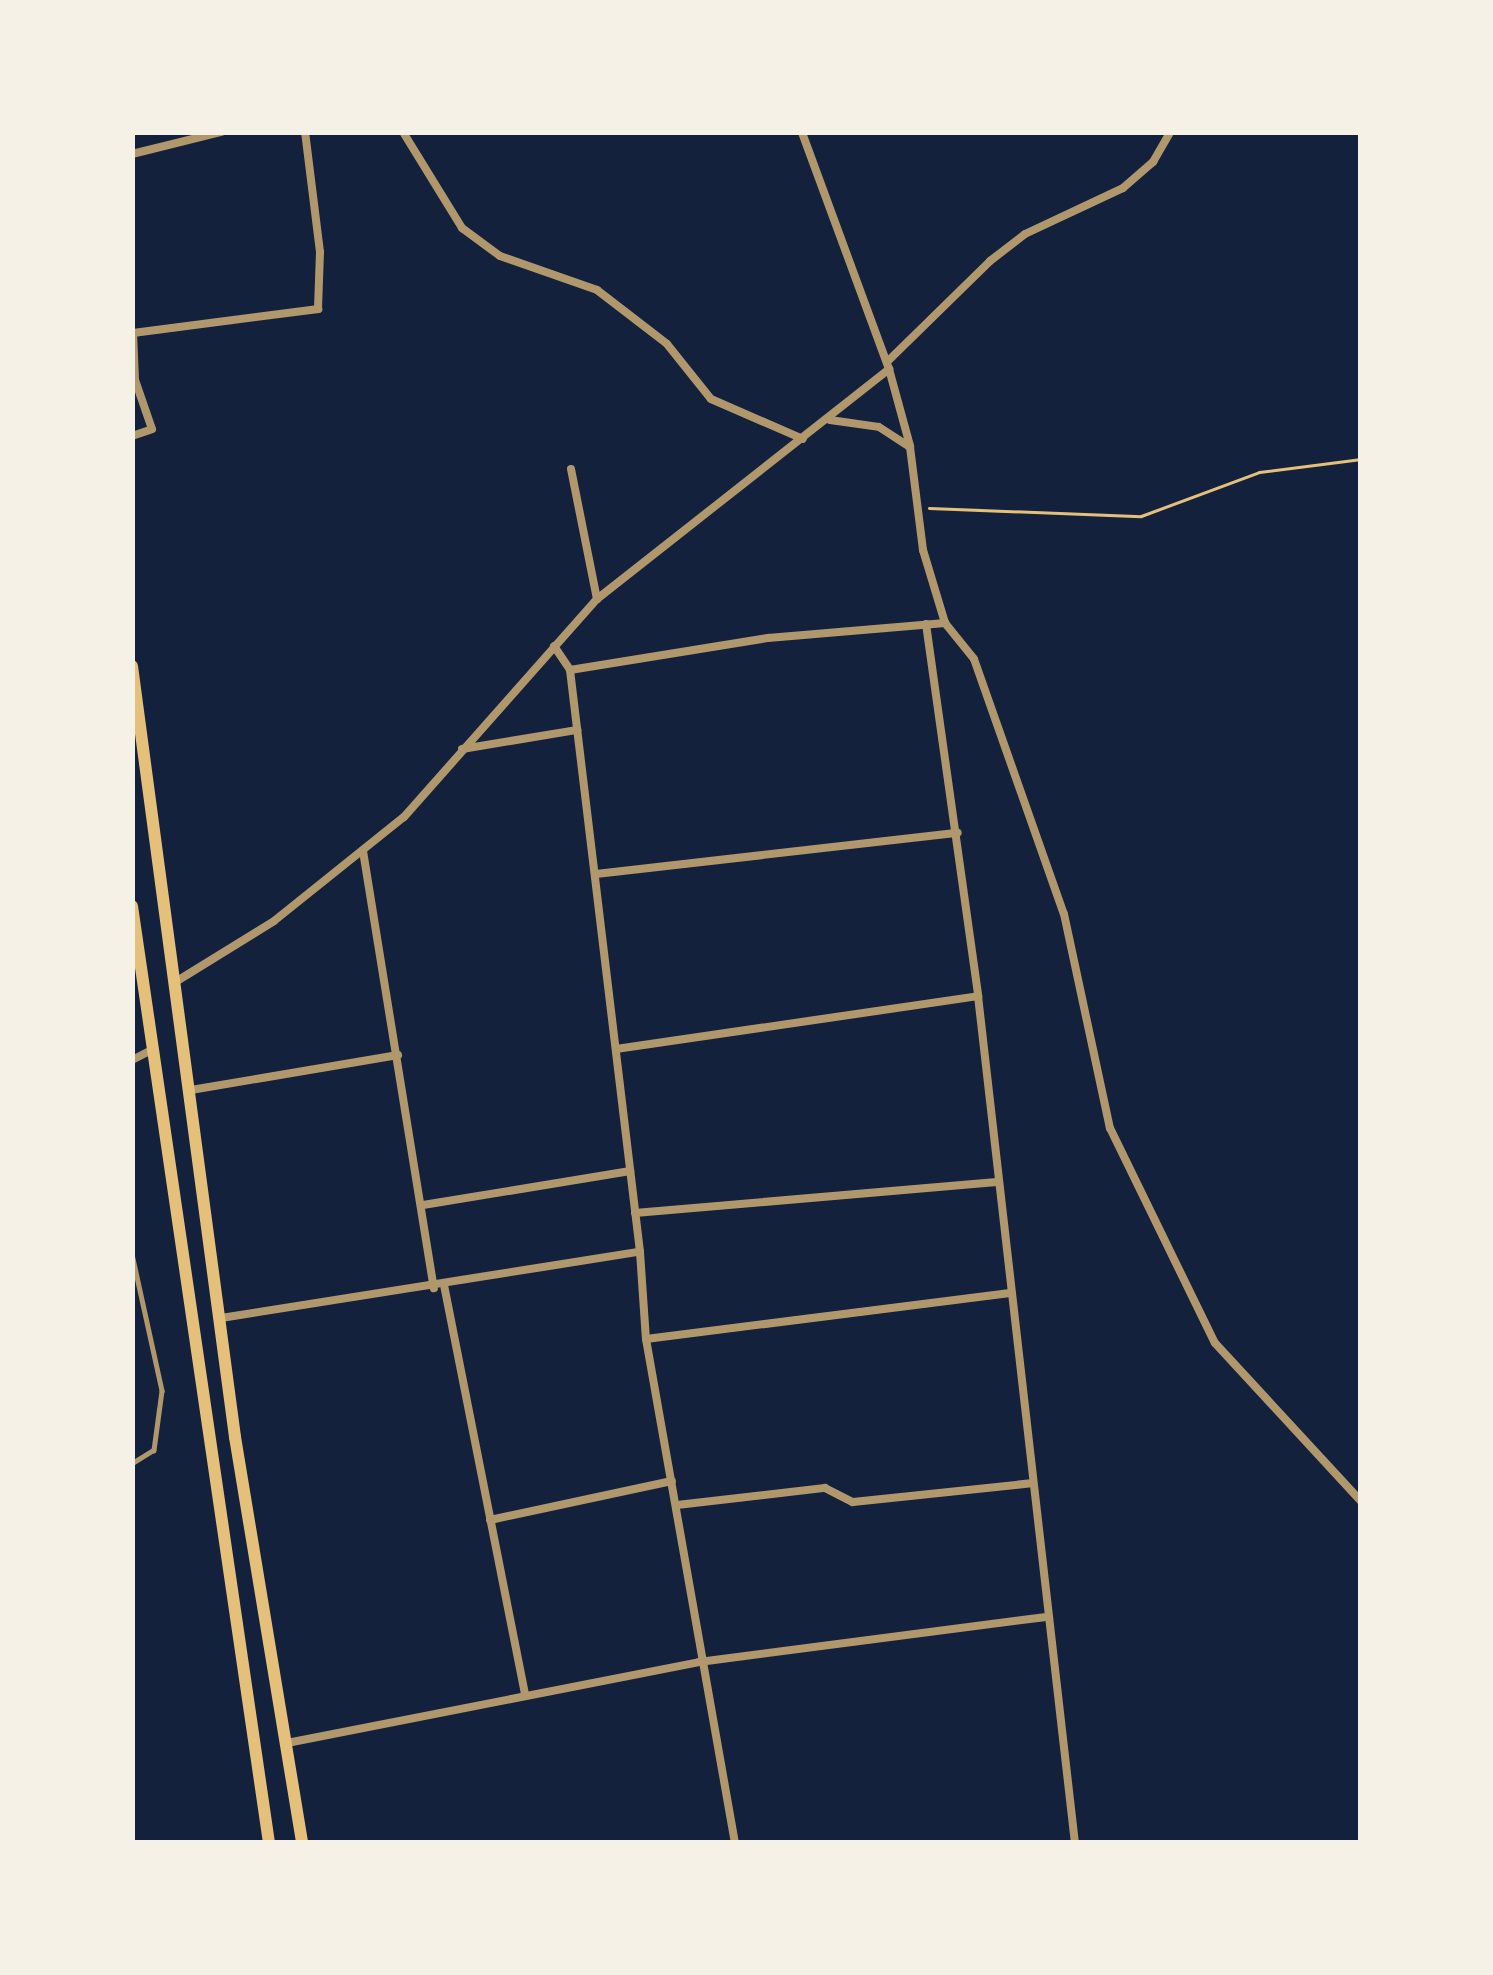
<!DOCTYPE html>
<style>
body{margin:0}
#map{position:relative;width:1493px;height:1975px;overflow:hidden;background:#14213d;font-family:"PT Sans Narrow",sans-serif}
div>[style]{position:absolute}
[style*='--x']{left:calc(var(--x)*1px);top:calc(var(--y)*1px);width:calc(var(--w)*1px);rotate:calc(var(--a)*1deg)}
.path>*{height:3px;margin:-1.5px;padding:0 1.5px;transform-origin:1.5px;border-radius:1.5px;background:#e5c07b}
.service>*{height:4.5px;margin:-2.25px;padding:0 2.25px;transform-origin:2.25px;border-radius:2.25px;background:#b1986c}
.minor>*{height:8px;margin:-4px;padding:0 4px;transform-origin:4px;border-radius:4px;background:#b1986c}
.primary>*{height:12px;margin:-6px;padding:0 6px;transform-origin:6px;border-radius:6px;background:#e5c07b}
span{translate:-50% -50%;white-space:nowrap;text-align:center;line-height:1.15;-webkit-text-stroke:12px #f6f1e7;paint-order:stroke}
.frame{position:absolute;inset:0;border:135px solid #f6f1e7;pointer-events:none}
</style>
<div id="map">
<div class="path">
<i style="--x:929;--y:508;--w:212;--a:2.2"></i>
<i style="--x:1141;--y:516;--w:126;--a:-20.4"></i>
<i style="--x:1259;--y:472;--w:103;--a:-7.3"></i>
</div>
<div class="service">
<i style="--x:132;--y:1254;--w:140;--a:77.6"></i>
<i style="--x:162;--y:1391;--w:60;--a:97.7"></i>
<i style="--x:154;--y:1450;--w:26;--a:148"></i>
</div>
<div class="minor">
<i style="--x:403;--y:132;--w:113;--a:58.4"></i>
<i style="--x:462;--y:228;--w:47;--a:36.4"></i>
<i style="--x:500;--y:256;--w:103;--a:19.3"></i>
<i style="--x:597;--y:290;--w:88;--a:37.6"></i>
<i style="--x:667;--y:344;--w:70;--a:51.3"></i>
<i style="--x:711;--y:399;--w:100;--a:23.5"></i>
<i style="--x:132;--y:154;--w:92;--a:-13.9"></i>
<i style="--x:887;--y:362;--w:144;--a:-44.4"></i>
<i style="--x:990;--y:261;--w:44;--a:-37.6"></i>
<i style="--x:1025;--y:234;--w:108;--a:-25.1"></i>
<i style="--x:1123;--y:188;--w:40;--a:-41"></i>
<i style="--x:1153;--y:162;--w:34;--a:-60"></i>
<i style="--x:889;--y:369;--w:80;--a:74.7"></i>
<i style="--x:830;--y:420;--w:49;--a:8.1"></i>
<i style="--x:879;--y:427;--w:37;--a:33"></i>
<i style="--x:910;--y:447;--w:104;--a:82.8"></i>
<i style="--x:923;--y:550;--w:76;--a:73.2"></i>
<i style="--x:945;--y:623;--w:46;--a:51.1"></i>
<i style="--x:974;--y:659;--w:270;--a:70.6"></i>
<i style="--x:1064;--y:914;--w:219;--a:77.9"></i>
<i style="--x:1110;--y:1128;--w:239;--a:64"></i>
<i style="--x:1215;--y:1343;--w:215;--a:47.3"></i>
<i style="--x:132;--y:436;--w:21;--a:-19"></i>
<i style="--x:152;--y:429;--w:52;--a:-109.1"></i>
<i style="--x:135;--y:380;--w:47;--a:-92.4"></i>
<i style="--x:133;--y:333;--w:187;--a:-7.4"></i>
<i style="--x:318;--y:309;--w:57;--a:-88"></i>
<i style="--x:320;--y:252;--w:121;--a:-97.1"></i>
<i style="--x:571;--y:469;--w:133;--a:78.7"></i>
<i style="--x:926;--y:624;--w:376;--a:82"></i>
<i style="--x:978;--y:996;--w:853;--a:83.47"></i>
<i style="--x:554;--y:646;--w:29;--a:56"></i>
<i style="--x:570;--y:670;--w:586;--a:83.14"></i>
<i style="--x:570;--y:670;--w:201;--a:-9.2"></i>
<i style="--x:768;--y:638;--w:178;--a:-4.8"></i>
<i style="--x:462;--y:749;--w:117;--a:-9.4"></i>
<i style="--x:363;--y:851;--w:443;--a:80.8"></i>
<i style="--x:596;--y:874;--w:364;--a:-6.5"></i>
<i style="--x:177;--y:981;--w:114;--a:-31.7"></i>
<i style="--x:274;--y:921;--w:166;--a:-38.7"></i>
<i style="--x:404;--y:817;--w:291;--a:-48.5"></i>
<i style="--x:597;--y:599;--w:372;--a:-38.2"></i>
<i style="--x:889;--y:369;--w:252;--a:-110.2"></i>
<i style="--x:616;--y:1049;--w:366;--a:-8.3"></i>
<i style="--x:132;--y:1060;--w:22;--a:-27"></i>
<i style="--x:191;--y:1090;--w:210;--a:-9.6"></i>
<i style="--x:423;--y:1205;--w:210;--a:-9.3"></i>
<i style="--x:635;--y:1213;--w:363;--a:-4.9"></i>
<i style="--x:444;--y:1285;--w:417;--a:78.8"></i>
<i style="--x:221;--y:1318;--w:424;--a:-9"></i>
<i style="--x:640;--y:1252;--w:87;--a:86.1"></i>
<i style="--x:646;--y:1339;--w:512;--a:79.99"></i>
<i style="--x:646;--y:1339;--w:365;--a:-7.2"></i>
<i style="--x:677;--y:1505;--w:149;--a:-6.6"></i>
<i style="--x:825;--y:1488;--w:31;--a:27"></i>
<i style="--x:853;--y:1502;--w:181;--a:-6"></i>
<i style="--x:490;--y:1520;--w:186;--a:-12.1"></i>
<i style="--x:287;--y:1743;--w:420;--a:-11.1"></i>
<i style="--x:699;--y:1662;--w:348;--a:-7.4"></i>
</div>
<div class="primary">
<i style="--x:132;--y:666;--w:778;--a:82.39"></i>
<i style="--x:235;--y:1437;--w:411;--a:80.6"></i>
<i style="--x:132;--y:906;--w:947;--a:81.68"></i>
</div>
<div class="frame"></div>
</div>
